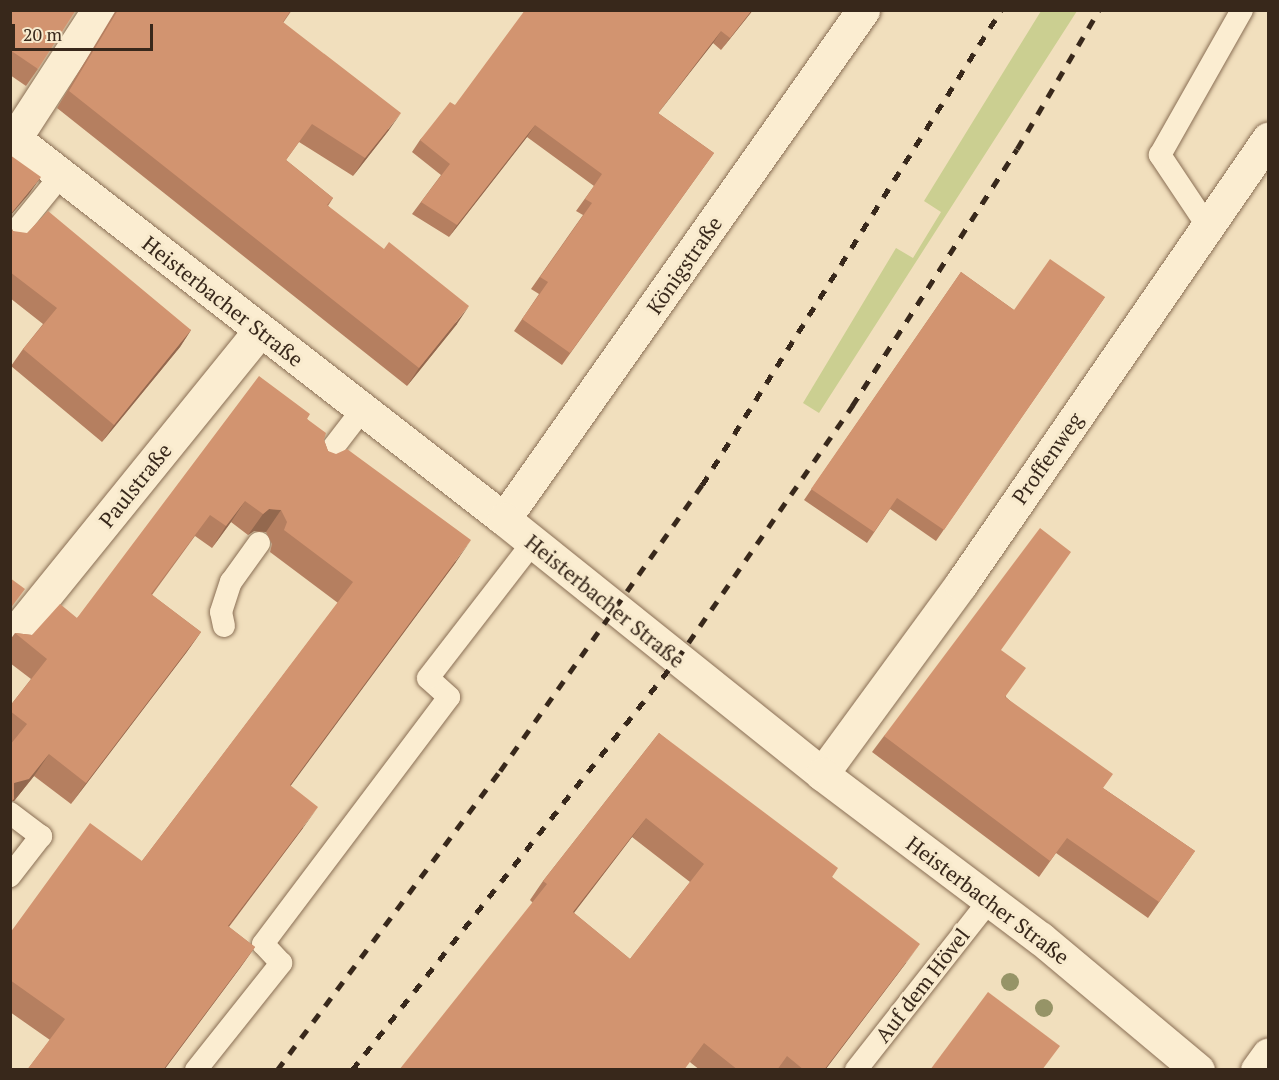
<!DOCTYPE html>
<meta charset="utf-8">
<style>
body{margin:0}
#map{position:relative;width:1279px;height:1080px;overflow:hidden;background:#f1dfbd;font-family:"PT Serif",serif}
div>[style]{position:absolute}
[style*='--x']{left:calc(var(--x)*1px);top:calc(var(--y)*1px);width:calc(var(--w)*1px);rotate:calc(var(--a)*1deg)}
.green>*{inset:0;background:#cbcf91}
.roads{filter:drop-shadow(0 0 2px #8a6f55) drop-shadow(0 0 2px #8a6f55)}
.service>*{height:22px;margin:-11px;padding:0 11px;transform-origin:11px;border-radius:11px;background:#fbedd1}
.minor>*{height:33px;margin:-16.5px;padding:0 16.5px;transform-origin:16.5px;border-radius:16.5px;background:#fbedd1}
.tertiary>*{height:33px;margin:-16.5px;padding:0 16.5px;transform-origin:16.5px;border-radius:16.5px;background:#fbedd1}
.rail>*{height:4.5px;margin-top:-2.25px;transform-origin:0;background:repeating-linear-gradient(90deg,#38281b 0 10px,transparent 0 20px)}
.trees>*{width:18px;height:18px;margin:-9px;border-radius:50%;background:#969467}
.wall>*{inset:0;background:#b57f60}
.shaded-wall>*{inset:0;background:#93684e}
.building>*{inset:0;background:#d29470}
span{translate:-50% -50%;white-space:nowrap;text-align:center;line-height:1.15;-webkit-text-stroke:6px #f8eacd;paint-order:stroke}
.street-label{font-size:21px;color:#38281b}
.frame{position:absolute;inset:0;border:12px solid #38281b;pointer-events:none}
.scale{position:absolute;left:12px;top:24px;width:141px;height:27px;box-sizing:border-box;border:3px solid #38281b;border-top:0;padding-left:8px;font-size:18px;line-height:21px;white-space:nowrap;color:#38281b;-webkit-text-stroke:4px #f8eacd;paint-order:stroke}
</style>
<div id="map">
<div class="green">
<i style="clip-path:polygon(1041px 11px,1077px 11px,819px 413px,803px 403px,896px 248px,913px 258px,941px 212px,924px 201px)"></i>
</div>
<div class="roads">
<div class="service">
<i style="--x:1208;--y:227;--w:87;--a:-123.7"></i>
<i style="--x:1160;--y:155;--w:167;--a:-60.5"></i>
<i style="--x:10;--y:238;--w:82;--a:-50.9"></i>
<i style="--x:322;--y:462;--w:66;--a:-52.4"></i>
<i style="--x:224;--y:626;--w:14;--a:-102"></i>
<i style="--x:221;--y:612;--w:32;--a:-72"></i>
<i style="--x:231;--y:582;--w:48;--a:-54.3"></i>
<i style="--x:10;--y:813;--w:39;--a:37"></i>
<i style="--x:41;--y:836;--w:51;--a:127.8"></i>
<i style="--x:196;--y:1070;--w:137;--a:-51.5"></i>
<i style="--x:281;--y:963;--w:26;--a:-133"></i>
<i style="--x:263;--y:944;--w:309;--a:-53"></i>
<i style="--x:449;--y:697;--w:28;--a:-138"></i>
<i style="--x:428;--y:678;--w:172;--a:-52.3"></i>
<i style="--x:856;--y:1070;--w:215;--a:-51.8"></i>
</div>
<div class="minor">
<i style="--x:15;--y:138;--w:153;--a:-57"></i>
<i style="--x:504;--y:519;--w:623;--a:-54.8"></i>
<i style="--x:10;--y:639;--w:396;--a:-51"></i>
<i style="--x:822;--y:774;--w:235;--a:-53.8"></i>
<i style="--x:961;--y:584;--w:541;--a:-55.4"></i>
<i style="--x:1257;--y:1070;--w:19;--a:-54"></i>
</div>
<div class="tertiary">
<i style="--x:10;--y:135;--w:626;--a:37.86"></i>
<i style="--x:504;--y:519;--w:408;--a:38.7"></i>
<i style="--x:822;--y:774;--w:273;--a:37"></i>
<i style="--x:1040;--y:938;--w:206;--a:39.9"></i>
</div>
</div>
<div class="rail">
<i style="--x:277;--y:1070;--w:373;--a:-53.3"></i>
<i style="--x:500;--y:771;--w:350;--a:-54.8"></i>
<i style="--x:702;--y:485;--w:561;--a:-57.81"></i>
<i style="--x:352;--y:1070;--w:524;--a:-51.66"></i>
<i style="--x:677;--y:659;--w:308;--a:-55.3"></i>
<i style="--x:852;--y:406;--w:305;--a:-57.3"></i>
<i style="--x:1017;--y:149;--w:161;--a:-59.5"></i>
</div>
<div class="trees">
<i style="left:1010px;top:982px"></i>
<i style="left:1044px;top:1008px"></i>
</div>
<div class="wall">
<i style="clip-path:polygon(10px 10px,38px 69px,26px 86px,10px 75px)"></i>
<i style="clip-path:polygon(116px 10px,292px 10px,283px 23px,389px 130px,353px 176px,299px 142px,286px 160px,333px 198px,328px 206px,457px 324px,407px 386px,57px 108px)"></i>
<i style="clip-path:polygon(753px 10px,721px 50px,713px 43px,658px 113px,714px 153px,562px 365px,514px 331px,539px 294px,531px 289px,583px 215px,576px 211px,594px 186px,527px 137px,449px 237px,412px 214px,441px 175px,412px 152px,420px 140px,455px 105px)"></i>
<i style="clip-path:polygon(10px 225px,13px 231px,191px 330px,180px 347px,102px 442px,11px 366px,23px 349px,43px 324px,10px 298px)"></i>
<i style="clip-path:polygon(961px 272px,1014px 310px,1105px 297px,936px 541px,890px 509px,867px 543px,804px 500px)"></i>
<i style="clip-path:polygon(307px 419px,324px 440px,328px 451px,456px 562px,290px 786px,303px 828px,229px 927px,255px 947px,240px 968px,164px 1070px,27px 1070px,50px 1040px,10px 1012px,10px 933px,142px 861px,338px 603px,270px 552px,272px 544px,266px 532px,254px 531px,248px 535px,231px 522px,212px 548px,195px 536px,152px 595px,201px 632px,186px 653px,71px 804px,34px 776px,14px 801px,11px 744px,10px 706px,31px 679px,10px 663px,10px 640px,15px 633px,32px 635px,77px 618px)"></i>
<i style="clip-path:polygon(1001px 651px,1006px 697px,1103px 788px,1195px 851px,1148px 918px,1056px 853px,1039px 877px,872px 752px,884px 736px)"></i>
<i style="clip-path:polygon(evenodd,659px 733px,832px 877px,906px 963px,825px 1070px,700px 1070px,691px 1063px,530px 900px,543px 881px,659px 733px,632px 837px,690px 882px,630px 959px,574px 913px,632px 837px)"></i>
</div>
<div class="shaded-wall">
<i style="clip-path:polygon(752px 10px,753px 10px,721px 50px,730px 38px)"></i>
<i style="clip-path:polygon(721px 31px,713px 43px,649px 125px,658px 113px)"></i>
<i style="clip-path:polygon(401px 113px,389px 130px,353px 176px,365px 158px)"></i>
<i style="clip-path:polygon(535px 125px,527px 137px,449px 237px,457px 225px)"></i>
<i style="clip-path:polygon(41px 177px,29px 194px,10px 216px,10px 214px)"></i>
<i style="clip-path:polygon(469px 306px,457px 324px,407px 386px,419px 368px)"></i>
<i style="clip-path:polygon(191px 330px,180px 347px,102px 442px,114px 425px)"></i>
<i style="clip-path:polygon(245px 501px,231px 522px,212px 548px,226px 526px)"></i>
<i style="clip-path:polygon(269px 509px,281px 510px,266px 532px,254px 531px,248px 535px,263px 514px)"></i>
<i style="clip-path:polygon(471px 540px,456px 562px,275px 807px,290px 785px)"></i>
<i style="clip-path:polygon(201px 632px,186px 653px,71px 804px,86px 783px)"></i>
<i style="clip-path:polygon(49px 754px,34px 776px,14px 801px,12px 801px,14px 783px)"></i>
<i style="clip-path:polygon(318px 807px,303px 828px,213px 947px,228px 926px)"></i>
<i style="clip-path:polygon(646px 818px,632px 837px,559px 932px,573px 912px)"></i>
<i style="clip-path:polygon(920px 944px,906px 963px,825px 1070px,824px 1070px)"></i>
<i style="clip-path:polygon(255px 947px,240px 968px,164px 1070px,163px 1070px)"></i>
</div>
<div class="building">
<i style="clip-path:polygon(10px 10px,76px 10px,38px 69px,10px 50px)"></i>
<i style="clip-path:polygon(118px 10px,291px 10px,283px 22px,401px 113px,365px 158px,312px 124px,286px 160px,333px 198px,327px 205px,384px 249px,389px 242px,469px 306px,419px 368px,69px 91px)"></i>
<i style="clip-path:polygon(525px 10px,752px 10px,730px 38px,721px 31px,658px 113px,714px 153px,570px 353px,522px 319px,548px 282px,540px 277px,592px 203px,585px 199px,602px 174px,535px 125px,457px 225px,421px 202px,450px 164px,420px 140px,450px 102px,455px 105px)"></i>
<i style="clip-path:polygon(10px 155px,41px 177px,10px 215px)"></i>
<i style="clip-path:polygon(48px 211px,191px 330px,114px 425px,23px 349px,57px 308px,10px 272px,10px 225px,13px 231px,27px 233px)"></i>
<i style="clip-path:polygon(1050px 259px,1105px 297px,944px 530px,897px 498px,874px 532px,811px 489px,961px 272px,1014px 310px)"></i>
<i style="clip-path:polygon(259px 376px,310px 414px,307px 419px,326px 433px,324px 440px,328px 451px,336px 454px,347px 449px,471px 540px,290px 785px,318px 807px,228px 926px,255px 947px,163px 1070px,27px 1070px,65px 1019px,10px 980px,10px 933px,90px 823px,142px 861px,353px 582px,284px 530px,287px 522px,281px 510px,269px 509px,263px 514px,245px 501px,226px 526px,210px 515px,151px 594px,201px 632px,86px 783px,49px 754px,29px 779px,14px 783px,14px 799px,10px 803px,10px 745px,27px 724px,10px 711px,10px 706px,47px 659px,15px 633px,32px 635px,60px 604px,77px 618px)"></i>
<i style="clip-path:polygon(1040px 528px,1071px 552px,1001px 650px,1026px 668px,1005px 697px,1113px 774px,1103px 788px,1195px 851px,1159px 902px,1067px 838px,1050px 861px,884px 736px)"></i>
<i style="clip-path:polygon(10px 578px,25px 589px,10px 609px)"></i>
<i style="clip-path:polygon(evenodd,659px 733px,838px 868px,832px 877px,920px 944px,824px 1070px,804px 1070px,787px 1056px,777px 1070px,738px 1070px,704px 1043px,684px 1070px,399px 1070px,547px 884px,543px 881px,659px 733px,646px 818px,704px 864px,630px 959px,573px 912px,646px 818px)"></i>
<i style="clip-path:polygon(988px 992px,1060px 1046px,1042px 1070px,930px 1070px)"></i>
</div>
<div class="street-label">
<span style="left:684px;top:265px;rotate:-55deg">Königstraße</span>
<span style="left:223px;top:301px;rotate:38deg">Heisterbacher Straße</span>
<span style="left:1047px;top:458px;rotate:-55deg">Proffenweg</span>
<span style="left:135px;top:485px;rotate:-51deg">Paulstraße</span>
<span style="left:605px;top:601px;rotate:39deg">Heisterbacher Straße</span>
<span style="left:988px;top:900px;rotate:37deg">Heisterbacher Straße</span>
<span style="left:922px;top:985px;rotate:-52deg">Auf dem Hövel</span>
</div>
<div class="frame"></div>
<div class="scale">20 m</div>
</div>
